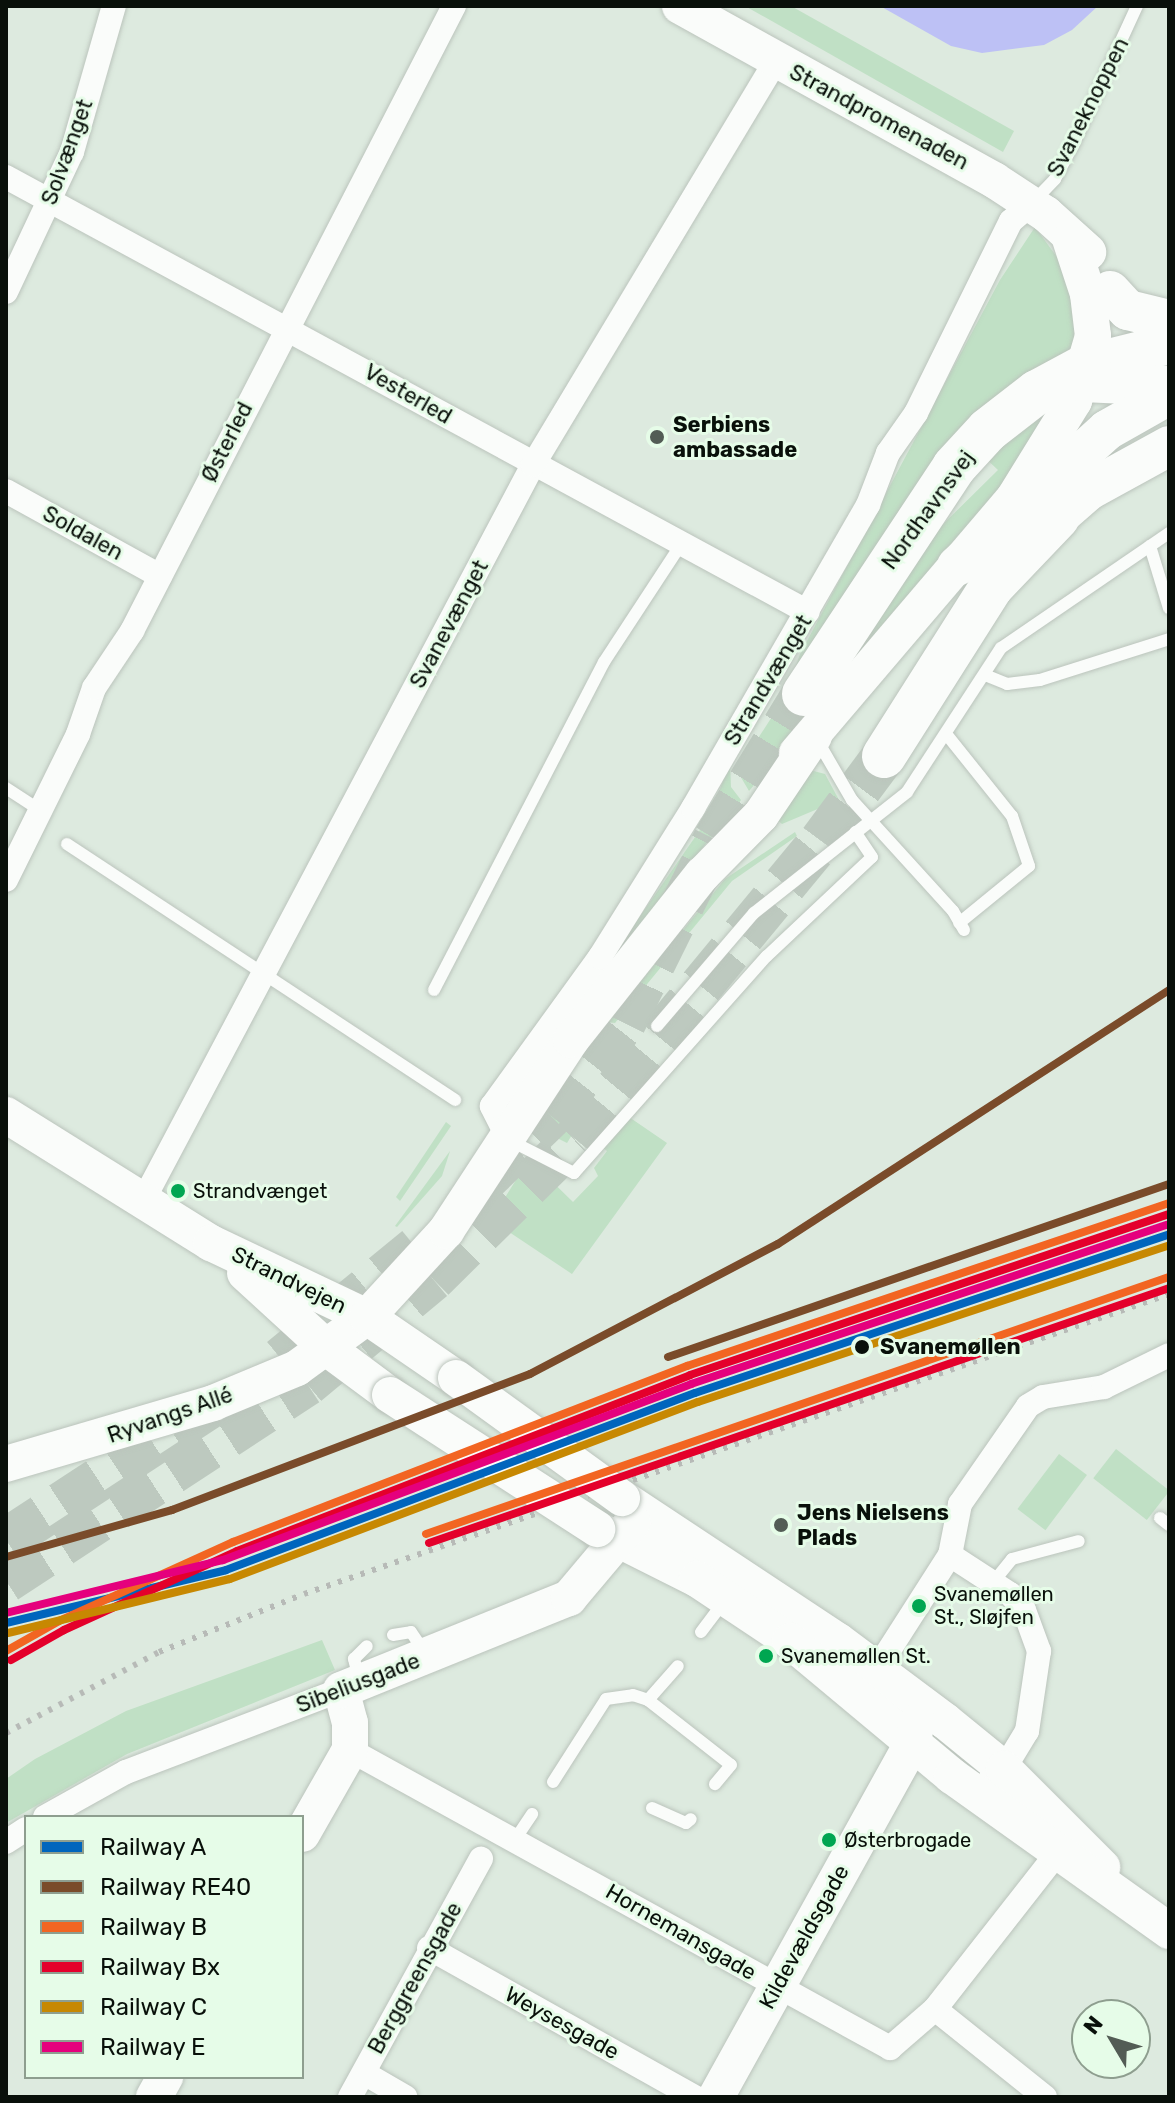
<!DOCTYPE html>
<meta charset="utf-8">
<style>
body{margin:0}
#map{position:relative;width:1175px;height:2103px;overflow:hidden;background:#ddeadf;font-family:Rubik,sans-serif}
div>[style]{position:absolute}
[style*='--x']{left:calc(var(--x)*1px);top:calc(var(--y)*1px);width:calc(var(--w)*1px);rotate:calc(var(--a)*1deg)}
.green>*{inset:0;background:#c0e0c5;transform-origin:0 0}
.water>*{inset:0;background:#bdc1f5}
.highway-tunnel>*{height:44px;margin-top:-22px;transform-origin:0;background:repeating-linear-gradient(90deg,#bdc9bf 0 44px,transparent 0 66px)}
.roads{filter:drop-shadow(0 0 2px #bbc4bc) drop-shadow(0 0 2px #bbc4bc)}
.lane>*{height:12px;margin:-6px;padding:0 6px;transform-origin:6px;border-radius:6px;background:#fafcfa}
.street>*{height:24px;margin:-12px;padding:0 12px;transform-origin:12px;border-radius:12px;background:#fafcfa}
.secondary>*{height:36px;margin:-18px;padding:0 18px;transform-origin:18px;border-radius:18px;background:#fafcfa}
.primary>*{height:40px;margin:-20px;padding:0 20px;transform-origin:20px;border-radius:20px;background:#fafcfa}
.highway>*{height:44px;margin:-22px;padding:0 22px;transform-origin:22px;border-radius:22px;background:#fafcfa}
.rail>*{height:6px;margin-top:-3px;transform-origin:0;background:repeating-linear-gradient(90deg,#b7bab7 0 4px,transparent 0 12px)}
.bridges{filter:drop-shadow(0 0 2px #bbc4bc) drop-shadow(0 0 2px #bbc4bc)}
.secondary-bridge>*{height:36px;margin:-18px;padding:0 18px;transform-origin:18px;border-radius:18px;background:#fafcfa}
.rail-1>*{height:8px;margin:-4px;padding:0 4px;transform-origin:4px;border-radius:4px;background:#0065bd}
.rail-2>*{height:8px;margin:-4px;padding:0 4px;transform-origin:4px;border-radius:4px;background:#7a4b2a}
.rail-3>*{height:8px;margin:-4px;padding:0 4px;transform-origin:4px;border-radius:4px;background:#f26522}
.rail-4>*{height:8px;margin:-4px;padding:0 4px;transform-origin:4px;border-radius:4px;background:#e4002b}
.rail-5>*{height:8px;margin:-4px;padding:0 4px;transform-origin:4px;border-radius:4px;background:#c78802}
.rail-6>*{height:8px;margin:-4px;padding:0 4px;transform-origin:4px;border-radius:4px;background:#e5007d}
.dots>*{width:22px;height:22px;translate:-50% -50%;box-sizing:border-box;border:4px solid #e6fce8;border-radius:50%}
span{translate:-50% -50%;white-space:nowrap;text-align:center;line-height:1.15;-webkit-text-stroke:6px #e6fce8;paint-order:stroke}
.bus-label{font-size:20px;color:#09100a}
.left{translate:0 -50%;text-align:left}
.street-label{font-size:22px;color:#09100a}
.poi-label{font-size:22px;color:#09100a;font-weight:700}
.stop-label{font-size:22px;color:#09100a;font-weight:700}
.frame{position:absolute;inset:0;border:8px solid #09100a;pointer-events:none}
.legend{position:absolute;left:24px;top:1815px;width:280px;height:264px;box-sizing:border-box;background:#e6fce8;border:2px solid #8e9e8f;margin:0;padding:10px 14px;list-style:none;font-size:24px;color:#09100a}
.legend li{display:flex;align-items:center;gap:16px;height:40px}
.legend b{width:40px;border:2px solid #8e9e8f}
.north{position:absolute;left:1071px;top:1999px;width:80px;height:80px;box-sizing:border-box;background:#e6fce8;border:2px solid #8e9e8f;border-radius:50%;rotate:308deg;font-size:22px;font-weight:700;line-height:32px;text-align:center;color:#09100a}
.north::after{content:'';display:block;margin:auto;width:28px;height:36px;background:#535c55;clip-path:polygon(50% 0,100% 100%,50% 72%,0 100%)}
</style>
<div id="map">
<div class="green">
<i style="clip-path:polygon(745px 6px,791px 6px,1014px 131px,1003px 152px)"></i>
<i style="clip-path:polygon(1035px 227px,1062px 264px,1075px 294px,1081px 335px,1077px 349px,962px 433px,923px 483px,787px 694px,823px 695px,923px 544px,998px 470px,982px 455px,1028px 413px,1062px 392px,1067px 395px,1022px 469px,749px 791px,739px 774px,746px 757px,786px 695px,800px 654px,1000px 280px)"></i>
<i style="clip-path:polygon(730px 763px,731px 787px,741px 800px,593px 984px,709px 817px)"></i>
<i style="clip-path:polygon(810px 770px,825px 774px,839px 800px,782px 824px,770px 814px)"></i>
<i style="clip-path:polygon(795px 832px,797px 836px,732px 881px,615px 1023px,607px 1022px,725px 879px)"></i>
<i style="clip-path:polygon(559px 1103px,575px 1130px,567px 1143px,539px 1129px)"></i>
<i style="clip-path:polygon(629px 1117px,667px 1143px,572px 1274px,491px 1220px,529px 1159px,573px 1202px,598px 1176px,594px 1168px,607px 1151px,603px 1148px)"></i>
<i style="clip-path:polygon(446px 1122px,451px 1126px,400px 1201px,396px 1197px)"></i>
<i style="clip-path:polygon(450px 1151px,442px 1176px,397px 1227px,395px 1226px)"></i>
<i style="left:1116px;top:1449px;width:68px;height:37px;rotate:38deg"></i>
<i style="left:1059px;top:1454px;width:35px;height:69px;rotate:37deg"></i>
<i style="clip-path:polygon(322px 1640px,335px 1670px,127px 1754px,6px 1823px,6px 1779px,35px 1759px,126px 1711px)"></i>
</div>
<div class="water">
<i style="clip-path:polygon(880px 6px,1098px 6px,1072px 30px,1044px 45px,982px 53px,951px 46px)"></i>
</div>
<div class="highway-tunnel">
<i style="--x:485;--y:1180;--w:92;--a:-44.1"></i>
<i style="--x:551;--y:1116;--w:118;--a:-51.9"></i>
<i style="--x:624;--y:1023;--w:205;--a:-63.7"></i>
<i style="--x:715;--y:839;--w:170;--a:-58.5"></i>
<i style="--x:281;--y:1359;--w:175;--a:-39.4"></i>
<i style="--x:6;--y:1540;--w:252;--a:-33.2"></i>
<i style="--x:6;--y:1581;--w:360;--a:-33.2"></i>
<i style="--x:307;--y:1384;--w:164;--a:-39.8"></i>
<i style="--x:433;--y:1279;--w:199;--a:-44.6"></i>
<i style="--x:575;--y:1139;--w:386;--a:-50.5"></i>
<i style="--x:821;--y:841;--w:106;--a:-53.5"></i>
</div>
<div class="roads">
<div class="lane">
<i style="--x:1032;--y:203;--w:33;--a:-46"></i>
<i style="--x:1055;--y:179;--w:41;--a:-62.2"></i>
<i style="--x:1074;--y:143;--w:151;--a:-65.3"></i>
<i style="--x:1150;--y:546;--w:65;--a:73"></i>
<i style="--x:985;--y:675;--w:24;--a:22"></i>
<i style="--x:1007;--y:684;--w:33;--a:-7"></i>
<i style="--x:1040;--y:680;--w:135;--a:-17.6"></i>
<i style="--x:947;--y:735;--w:104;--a:51.3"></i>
<i style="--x:1012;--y:816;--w:53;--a:71.2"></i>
<i style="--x:1029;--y:866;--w:90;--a:140.8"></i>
<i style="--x:816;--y:738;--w:72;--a:59.9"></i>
<i style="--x:852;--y:800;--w:150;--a:47.7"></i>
<i style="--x:953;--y:911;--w:22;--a:60"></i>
<i style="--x:6;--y:788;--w:42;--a:33.3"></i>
<i style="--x:67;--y:844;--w:465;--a:33.4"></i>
<i style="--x:434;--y:990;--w:369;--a:-62.6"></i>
<i style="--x:604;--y:662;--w:139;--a:-56.8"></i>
<i style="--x:657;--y:1026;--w:149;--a:-49.4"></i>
<i style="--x:754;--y:913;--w:195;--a:-38.3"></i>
<i style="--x:907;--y:792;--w:172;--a:-56.9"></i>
<i style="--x:1001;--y:648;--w:204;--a:-34.4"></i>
<i style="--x:509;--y:1140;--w:73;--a:26.9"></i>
<i style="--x:574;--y:1173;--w:290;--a:-48.4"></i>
<i style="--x:767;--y:956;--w:144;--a:-43.3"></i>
<i style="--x:872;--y:857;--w:30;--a:-124"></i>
<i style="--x:1160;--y:1518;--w:11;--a:38"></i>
<i style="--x:995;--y:1580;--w:27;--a:-51"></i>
<i style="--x:1012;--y:1559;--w:69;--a:-15"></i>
<i style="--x:701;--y:1632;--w:40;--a:-53"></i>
<i style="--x:393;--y:1635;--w:18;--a:-9"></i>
<i style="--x:411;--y:1632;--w:27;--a:56"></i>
<i style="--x:359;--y:1679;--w:21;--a:-104"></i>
<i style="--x:354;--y:1659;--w:18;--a:-45"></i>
<i style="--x:648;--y:1700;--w:105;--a:38.1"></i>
<i style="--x:731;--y:1765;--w:25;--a:130"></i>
<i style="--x:553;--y:1782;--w:98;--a:-57.4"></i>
<i style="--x:606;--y:1699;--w:27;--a:-8"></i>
<i style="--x:633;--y:1695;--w:16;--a:18"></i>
<i style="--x:648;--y:1700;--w:45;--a:-48.6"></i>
<i style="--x:652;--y:1808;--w:37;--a:24"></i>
<i style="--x:686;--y:1823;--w:6;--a:-39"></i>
<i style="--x:516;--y:1838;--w:29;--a:-56"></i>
</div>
<div class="street">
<i style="--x:6;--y:177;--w:912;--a:28.48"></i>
<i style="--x:6;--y:292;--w:155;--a:-64.8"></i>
<i style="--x:72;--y:152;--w:152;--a:-74"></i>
<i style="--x:6;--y:491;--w:176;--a:28.9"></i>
<i style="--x:6;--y:880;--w:163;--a:-63.7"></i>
<i style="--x:78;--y:734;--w:49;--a:-70.8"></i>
<i style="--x:94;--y:688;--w:69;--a:-56.3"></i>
<i style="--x:132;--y:631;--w:703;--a:-62.74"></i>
<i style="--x:509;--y:1140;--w:38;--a:-117"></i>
<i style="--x:492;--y:1106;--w:184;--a:-54.1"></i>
<i style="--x:600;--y:957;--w:176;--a:-58"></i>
<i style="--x:693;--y:808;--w:350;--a:-60"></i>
<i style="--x:868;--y:505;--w:56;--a:-69"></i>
<i style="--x:888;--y:453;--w:49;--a:-55"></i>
<i style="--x:916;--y:413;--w:214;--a:-63.7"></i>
<i style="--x:1011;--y:221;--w:26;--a:-40"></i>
<i style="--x:144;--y:1199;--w:831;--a:-62.08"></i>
<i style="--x:533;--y:465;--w:471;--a:-59"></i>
<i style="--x:950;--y:1555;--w:72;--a:33"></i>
<i style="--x:1010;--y:1594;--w:21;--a:49"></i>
<i style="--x:1024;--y:1610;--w:44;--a:69.9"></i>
<i style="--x:1039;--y:1651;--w:81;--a:98.5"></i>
<i style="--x:1027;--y:1731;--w:44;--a:121.2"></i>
<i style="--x:1004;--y:1769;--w:15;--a:148"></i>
<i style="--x:868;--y:1683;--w:152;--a:-57.4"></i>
<i style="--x:950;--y:1555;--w:52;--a:-78.9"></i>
<i style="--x:960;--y:1504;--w:119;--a:-55.2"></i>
<i style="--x:1028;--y:1406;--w:17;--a:-31"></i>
<i style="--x:1043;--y:1397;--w:62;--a:-9.3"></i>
<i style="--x:1104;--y:1387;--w:72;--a:-26.2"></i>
<i style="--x:350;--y:1750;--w:617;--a:28.89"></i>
<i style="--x:890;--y:2048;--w:60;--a:-40.9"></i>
<i style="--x:935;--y:2009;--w:212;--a:-51.9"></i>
<i style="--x:45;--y:1817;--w:93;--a:-29.1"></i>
<i style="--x:126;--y:1772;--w:230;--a:-20.9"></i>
<i style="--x:6;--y:1842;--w:24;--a:-33"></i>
<i style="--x:429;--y:1948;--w:305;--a:29.3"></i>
<i style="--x:935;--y:2009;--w:141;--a:38.7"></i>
<i style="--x:364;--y:2073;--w:48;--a:30.3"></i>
<i style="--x:350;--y:2097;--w:272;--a:-61.2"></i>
</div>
<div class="secondary">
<i style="--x:680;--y:6;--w:359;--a:29"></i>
<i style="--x:994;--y:180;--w:62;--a:33.2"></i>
<i style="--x:1046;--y:214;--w:57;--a:42.1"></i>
<i style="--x:797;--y:753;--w:335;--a:-49.6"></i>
<i style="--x:1014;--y:498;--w:114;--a:-58.3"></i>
<i style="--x:1074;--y:401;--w:68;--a:-73.7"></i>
<i style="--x:1093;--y:336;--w:42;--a:-96.8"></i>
<i style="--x:1088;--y:294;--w:58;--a:-108.1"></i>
<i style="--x:6;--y:1115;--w:242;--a:32"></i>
<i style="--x:211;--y:1243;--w:173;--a:25.4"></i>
<i style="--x:367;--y:1317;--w:108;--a:34.4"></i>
<i style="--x:245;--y:1273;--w:113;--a:42.5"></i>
<i style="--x:328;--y:1349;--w:77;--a:36.6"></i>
<i style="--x:6;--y:1464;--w:216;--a:-16.4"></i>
<i style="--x:213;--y:1403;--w:91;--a:-22.6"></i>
<i style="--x:297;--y:1368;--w:87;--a:-36.1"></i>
<i style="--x:367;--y:1317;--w:117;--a:-47.4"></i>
<i style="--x:446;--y:1231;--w:228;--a:-56.8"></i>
<i style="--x:571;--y:1040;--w:211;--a:-51.6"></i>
<i style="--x:702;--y:875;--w:84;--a:-45.5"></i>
<i style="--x:761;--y:815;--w:95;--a:-56.1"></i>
<i style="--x:622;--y:1498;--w:259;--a:33.5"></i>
<i style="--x:838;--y:1641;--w:134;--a:36.8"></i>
<i style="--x:945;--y:1721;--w:76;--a:39.1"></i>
<i style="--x:1004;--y:1769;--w:139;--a:45"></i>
<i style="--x:597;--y:1529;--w:112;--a:26.6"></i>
<i style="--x:697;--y:1579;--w:112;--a:33.7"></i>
<i style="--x:790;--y:1641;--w:211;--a:39.8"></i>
<i style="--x:952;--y:1776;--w:267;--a:35.5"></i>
<i style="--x:302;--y:1834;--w:97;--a:-60.3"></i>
<i style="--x:350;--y:1750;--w:27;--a:-90"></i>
<i style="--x:350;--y:1723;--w:34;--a:-105"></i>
<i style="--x:341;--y:1690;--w:246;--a:-22"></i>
<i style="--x:569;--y:1598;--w:99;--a:-49.9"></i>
<i style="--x:154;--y:2097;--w:23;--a:-61"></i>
<i style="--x:716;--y:2097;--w:404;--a:-61"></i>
<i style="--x:912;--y:1744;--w:23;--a:-77"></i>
</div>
<div class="primary">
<i style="--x:1110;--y:291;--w:26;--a:47"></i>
<i style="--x:1128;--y:310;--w:42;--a:13.7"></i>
<i style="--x:1089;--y:364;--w:82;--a:-14"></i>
<i style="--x:1083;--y:382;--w:86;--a:2.7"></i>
<i style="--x:1058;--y:517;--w:41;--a:-41.1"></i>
<i style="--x:1089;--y:490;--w:91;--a:-28.8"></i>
<i style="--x:957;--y:566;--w:202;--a:-42.2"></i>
<i style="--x:1107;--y:430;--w:71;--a:-29.4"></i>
</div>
<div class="highway">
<i style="--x:804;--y:694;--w:272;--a:-56.5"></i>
<i style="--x:954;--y:467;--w:50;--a:-47.4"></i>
<i style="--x:988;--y:430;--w:62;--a:-37.8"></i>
<i style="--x:1037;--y:392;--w:59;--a:-28.3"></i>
<i style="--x:884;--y:756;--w:201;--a:-57.6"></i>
<i style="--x:992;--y:586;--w:95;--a:-46.3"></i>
</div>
</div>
<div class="rail">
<i style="--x:6;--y:1733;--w:173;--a:-27.9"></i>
<i style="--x:159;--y:1652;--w:156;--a:-21.8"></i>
<i style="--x:304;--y:1594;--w:916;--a:-19.13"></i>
</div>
<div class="bridges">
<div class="secondary-bridge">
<i style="--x:456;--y:1378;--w:205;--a:35.9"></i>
<i style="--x:390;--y:1395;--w:247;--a:32.9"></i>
</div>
</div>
<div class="rail-1">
<i style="--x:6;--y:1623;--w:226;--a:-13.5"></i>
<i style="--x:226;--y:1570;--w:501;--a:-20.68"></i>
<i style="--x:695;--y:1393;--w:500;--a:-18.5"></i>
</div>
<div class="rail-2">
<i style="--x:668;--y:1357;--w:530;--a:-19.05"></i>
<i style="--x:6;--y:1557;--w:173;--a:-15.8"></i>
<i style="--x:172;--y:1510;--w:383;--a:-20.8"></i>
<i style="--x:530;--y:1374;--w:280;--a:-27.7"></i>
<i style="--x:778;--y:1244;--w:466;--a:-33"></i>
</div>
<div class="rail-3">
<i style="--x:426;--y:1534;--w:786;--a:-19.08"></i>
<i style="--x:6;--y:1651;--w:61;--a:-29.5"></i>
<i style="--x:59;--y:1621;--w:191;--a:-24.4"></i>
<i style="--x:233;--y:1542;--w:487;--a:-21.2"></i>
<i style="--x:687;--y:1366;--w:509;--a:-18.68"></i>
</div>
<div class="rail-4">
<i style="--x:429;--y:1543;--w:783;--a:-19.01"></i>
<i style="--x:11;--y:1660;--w:61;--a:-29.5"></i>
<i style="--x:64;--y:1630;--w:190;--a:-24.5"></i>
<i style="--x:237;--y:1551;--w:486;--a:-21.2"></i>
<i style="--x:690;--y:1375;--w:505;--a:-18.58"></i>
</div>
<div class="rail-5">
<i style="--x:8;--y:1633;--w:228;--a:-13.7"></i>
<i style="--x:230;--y:1579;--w:500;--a:-20.72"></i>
<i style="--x:698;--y:1402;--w:496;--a:-18.4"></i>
</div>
<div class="rail-6">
<i style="--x:6;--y:1613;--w:223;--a:-13.7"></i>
<i style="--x:223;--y:1560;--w:500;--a:-20.6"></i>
<i style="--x:691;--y:1384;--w:501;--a:-18.51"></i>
</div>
<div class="dots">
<i style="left:657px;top:437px;background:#535c55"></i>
<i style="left:178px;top:1191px;background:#00a651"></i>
<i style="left:862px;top:1347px;background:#09100a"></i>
<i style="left:781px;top:1525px;background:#535c55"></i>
<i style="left:919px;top:1606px;background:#00a651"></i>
<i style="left:766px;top:1656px;background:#00a651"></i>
<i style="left:829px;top:1840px;background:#00a651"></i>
</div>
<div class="bus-label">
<span class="left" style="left:193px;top:1191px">Strandvænget</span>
<span class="left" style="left:934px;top:1606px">Svanemøllen<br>St., Sløjfen</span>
<span class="left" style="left:781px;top:1656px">Svanemøllen St.</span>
<span class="left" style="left:844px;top:1840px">Østerbrogade</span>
</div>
<div class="street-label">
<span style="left:1088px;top:107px;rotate:-63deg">Svaneknoppen</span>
<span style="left:879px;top:117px;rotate:28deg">Strandpromenaden</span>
<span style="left:67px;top:152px;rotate:-70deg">Solvænget</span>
<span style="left:408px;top:394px;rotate:30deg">Vesterled</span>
<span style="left:227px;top:442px;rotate:-63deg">Østerled</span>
<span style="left:928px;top:510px;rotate:-54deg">Nordhavnsvej</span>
<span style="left:83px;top:533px;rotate:29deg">Soldalen</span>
<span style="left:449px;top:624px;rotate:-62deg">Svanevænget</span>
<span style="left:768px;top:680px;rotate:-59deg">Strandvænget</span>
<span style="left:289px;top:1280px;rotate:26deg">Strandvejen</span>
<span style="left:170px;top:1415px;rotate:-19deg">Ryvangs Allé</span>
<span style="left:358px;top:1683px;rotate:-21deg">Sibeliusgade</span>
<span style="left:681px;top:1932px;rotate:30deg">Hornemansgade</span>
<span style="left:804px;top:1937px;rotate:-61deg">Kildevældsgade</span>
<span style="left:415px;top:1978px;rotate:-61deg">Berggreensgade</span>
<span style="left:562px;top:2023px;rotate:29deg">Weysesgade</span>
</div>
<div class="poi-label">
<span class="left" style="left:673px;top:437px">Serbiens<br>ambassade</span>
<span class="left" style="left:797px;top:1525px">Jens Nielsens<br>Plads</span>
</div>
<div class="stop-label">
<span class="left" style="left:880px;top:1347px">Svanemøllen</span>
</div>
<div class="frame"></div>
<ul class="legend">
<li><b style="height:10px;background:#0065bd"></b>Railway A</li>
<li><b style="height:10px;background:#7a4b2a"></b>Railway RE40</li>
<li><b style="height:10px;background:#f26522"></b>Railway B</li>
<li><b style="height:10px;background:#e4002b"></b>Railway Bx</li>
<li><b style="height:10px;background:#c78802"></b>Railway C</li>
<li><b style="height:10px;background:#e5007d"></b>Railway E</li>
</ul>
<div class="north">N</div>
</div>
